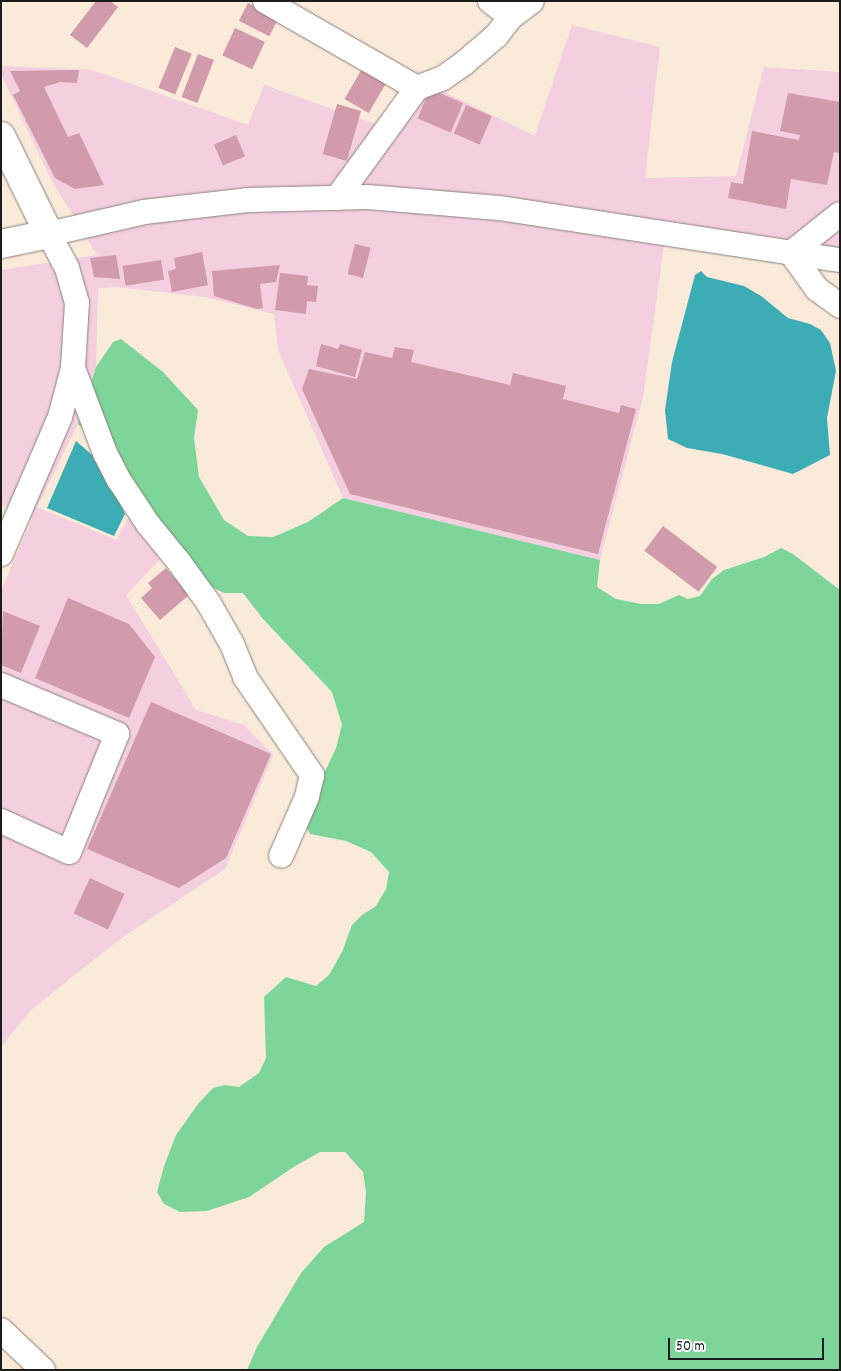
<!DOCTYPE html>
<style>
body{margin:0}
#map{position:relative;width:841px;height:1371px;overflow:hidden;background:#f9eada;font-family:Dekko,sans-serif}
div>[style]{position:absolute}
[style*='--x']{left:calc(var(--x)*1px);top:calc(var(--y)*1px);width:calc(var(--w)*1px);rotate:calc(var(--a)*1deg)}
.built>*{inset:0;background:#f3cfe0}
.green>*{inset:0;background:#7dd59a}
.water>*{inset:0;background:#3cadb5}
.building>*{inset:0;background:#d19bab;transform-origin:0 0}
.roads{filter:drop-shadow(0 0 1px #8a837b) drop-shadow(0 0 1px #8a837b)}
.minor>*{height:24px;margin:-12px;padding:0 12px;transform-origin:12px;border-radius:12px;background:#fff}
.major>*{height:28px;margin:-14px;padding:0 14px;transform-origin:14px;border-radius:14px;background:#fff}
span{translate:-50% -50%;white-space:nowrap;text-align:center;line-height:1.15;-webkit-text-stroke:4px #fff;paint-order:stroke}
.frame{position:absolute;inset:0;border:2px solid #1c1c1c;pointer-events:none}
.scale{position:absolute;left:668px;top:1338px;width:156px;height:22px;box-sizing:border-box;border:2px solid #1c1c1c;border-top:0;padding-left:6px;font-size:15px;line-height:18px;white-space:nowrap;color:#1c1c1c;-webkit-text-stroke:4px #fff;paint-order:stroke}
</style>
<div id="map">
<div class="built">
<i style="clip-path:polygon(572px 25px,660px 47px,645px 178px,736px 176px,764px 67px,840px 72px,840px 273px,664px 246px,643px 397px,600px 560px,343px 498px,278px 350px,274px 314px,205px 297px,116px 287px,98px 288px,96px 367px,78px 424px,37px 507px,116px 540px,130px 515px,163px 556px,126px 595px,196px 710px,244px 725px,273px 755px,225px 869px,119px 940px,32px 1009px,1px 1047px,1px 591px,32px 519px,1px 504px,1px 270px,97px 255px,51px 180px,1px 74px,1px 66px,92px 70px,248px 125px,264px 85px,393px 130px,432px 86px,535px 136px)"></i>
</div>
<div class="green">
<i style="clip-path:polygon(121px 339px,163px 372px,198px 410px,194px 438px,199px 477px,224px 520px,248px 536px,273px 537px,308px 522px,343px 498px,600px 560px,597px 587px,616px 599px,641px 604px,659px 604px,679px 595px,688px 599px,700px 596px,712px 579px,724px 570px,764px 557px,781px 548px,793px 554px,840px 590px,840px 1370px,247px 1370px,257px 1347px,301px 1273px,324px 1247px,364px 1222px,366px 1192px,363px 1172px,345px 1152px,320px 1152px,292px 1168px,249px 1197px,207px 1211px,180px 1212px,164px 1204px,157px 1192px,164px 1166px,176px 1135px,198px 1104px,213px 1088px,225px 1085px,239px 1087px,259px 1073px,266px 1058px,264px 997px,286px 977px,316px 986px,329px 975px,342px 952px,352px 925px,362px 915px,376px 906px,386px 889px,389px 872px,371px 852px,346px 841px,310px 834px,302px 821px,336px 748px,342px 725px,332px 692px,263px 619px,243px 593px,224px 593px,202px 582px,99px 442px,78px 424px,96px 367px,113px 342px)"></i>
</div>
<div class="water">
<i style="clip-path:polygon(701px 271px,707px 277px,744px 286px,761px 296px,788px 318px,810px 324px,821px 330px,830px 343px,836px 371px,827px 418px,830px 455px,793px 474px,722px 454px,687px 448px,668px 439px,665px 410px,672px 362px,695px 275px)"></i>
<i style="clip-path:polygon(76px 441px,98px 460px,125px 514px,114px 536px,47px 508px)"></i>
</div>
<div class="building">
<i style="clip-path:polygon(96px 1px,110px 1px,118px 7px,87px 48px,70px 35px)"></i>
<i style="left:248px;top:3px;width:34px;height:20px;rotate:27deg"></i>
<i style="left:235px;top:28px;width:33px;height:30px;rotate:25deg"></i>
<i style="left:175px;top:47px;width:18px;height:44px;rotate:22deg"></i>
<i style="left:198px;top:54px;width:17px;height:46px;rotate:21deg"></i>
<i style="left:363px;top:67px;width:28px;height:37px;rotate:30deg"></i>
<i style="clip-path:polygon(79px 70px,77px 83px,60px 82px,44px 87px,68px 137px,79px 133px,104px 185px,75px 189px,55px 178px,13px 95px,20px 91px,10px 71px)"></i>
<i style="left:430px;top:89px;width:36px;height:32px;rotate:23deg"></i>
<i style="clip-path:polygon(788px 93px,840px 102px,840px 153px,834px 152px,827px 185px,791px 179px,786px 209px,728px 198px,731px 182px,743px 184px,752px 131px,799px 140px,800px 135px,780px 131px)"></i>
<i style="left:337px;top:104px;width:25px;height:52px;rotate:16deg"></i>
<i style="left:466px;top:105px;width:28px;height:31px;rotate:23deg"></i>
<i style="left:236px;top:135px;width:23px;height:24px;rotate:67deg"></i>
<i style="left:355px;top:244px;width:16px;height:31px;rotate:14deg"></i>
<i style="clip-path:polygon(202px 252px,208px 285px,172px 292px,168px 271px,176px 269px,174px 258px)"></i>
<i style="clip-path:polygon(116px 255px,120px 279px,94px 277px,90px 258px)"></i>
<i style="left:161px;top:260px;width:20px;height:39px;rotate:81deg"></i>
<i style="clip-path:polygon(280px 265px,276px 282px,260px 284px,263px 308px,257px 309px,214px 296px,212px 271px)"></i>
<i style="clip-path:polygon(280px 273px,308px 276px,307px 285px,318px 286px,316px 302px,307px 301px,306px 314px,275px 310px)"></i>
<i style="clip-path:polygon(321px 344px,338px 349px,340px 344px,362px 350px,355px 377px,316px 366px)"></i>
<i style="clip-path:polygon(395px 347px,414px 350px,411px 362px,510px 385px,513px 373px,566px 386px,563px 399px,619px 413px,621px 405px,636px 409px,598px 554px,350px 494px,302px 389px,309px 369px,357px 379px,365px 352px,392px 358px)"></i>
<i style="left:663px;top:526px;width:68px;height:31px;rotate:37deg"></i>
<i style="clip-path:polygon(166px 568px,189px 595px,160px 620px,141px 598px,152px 588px,148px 583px)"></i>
<i style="clip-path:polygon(68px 598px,129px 624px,155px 657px,129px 718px,35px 678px)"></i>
<i style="clip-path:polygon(3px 611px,40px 626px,21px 673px,1px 665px)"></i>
<i style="clip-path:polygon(151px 702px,271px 754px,226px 858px,179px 888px,87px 849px)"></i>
<i style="left:90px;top:878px;width:38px;height:39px;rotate:25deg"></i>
</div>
<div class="roads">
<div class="minor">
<i style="--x:265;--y:1;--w:175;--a:29.8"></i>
<i style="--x:490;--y:1;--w:26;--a:37"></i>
<i style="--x:337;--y:198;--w:136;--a:-54"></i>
<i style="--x:417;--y:88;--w:28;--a:-21"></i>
<i style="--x:443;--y:78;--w:24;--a:-35"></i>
<i style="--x:463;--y:64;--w:43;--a:-40.3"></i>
<i style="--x:496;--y:36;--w:24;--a:-52"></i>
<i style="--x:511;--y:17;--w:26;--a:-37"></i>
<i style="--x:840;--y:214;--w:63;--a:141.5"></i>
<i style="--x:791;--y:253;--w:44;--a:54.2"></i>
<i style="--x:817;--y:289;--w:29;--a:36"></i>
<i style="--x:73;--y:368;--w:91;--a:69.4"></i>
<i style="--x:105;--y:453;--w:30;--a:63"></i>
<i style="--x:119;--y:480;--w:53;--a:56.6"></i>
<i style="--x:148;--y:524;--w:49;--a:50.8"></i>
<i style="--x:179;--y:562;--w:49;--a:54.1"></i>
<i style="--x:208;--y:602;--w:48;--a:60.3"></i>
<i style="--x:232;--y:644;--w:35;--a:68"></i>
<i style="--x:245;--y:677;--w:119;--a:55.6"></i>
<i style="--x:312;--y:775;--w:23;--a:103"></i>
<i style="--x:307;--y:797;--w:64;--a:113.8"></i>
<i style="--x:1;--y:554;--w:149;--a:-66.7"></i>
<i style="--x:60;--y:417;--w:51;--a:-75.1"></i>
<i style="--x:73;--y:368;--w:65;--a:-86.5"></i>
<i style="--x:77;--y:303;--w:36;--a:-106"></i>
<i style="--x:67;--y:268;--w:38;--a:-118"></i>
<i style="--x:49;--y:234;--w:98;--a:-13"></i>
<i style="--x:144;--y:212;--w:104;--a:-6.6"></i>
<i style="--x:247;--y:200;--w:121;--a:-1.4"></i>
<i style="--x:368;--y:197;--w:131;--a:4.8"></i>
<i style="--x:499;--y:208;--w:345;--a:8.7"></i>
<i style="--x:1;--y:685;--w:126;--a:22.9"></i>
<i style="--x:117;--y:734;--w:127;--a:112.1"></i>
<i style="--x:69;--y:852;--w:75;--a:-155.5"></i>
<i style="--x:1;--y:1330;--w:58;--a:43.6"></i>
</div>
<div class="major">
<i style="--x:1;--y:136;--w:109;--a:63.9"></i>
<i style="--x:49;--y:234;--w:49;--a:168.2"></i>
</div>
</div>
<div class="frame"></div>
<div class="scale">50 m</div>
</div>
